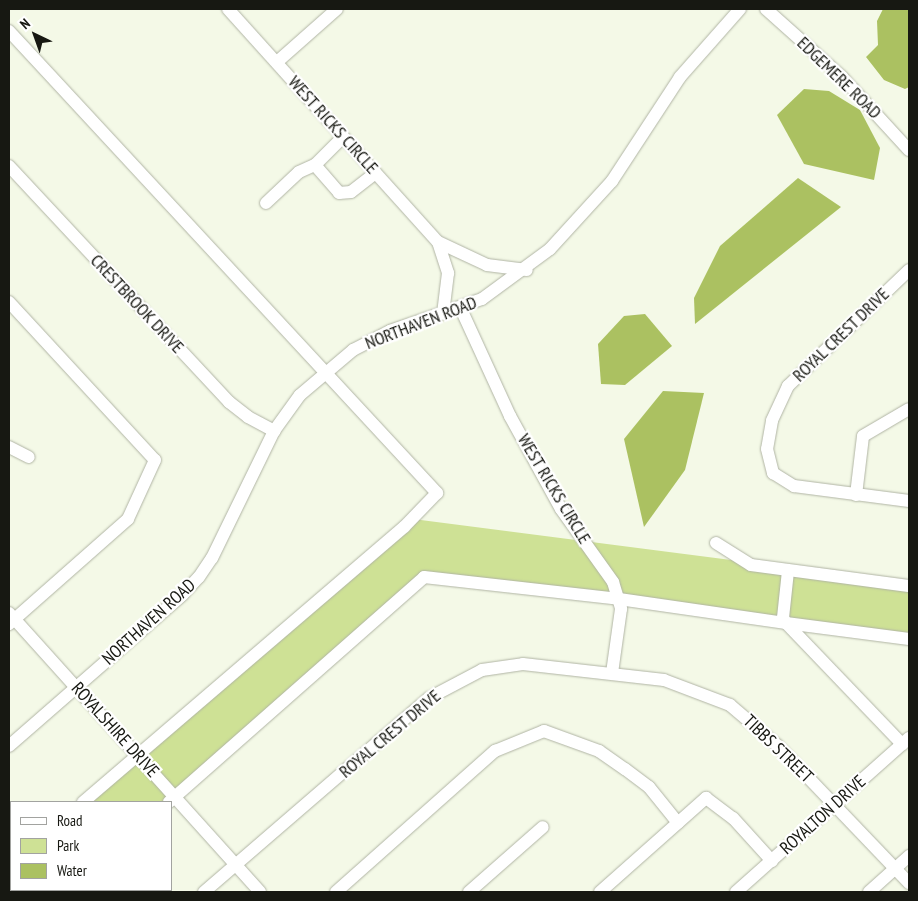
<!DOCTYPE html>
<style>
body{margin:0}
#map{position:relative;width:918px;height:901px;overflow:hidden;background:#f4f9e7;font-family:"PT Sans Narrow",sans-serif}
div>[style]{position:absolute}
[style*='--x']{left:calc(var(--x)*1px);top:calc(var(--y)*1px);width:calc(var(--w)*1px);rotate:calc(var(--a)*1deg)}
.green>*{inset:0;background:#cee195}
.water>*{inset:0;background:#abc161}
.roads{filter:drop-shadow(0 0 1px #b0b4a4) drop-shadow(0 0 1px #b0b4a4)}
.minor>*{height:12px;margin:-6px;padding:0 6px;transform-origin:6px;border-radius:6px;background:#fff}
span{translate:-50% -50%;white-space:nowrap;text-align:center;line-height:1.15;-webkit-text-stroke:4.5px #fff;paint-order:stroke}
.street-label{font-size:18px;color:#171812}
.frame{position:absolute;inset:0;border:10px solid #171812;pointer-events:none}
.legend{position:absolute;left:10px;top:801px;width:162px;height:90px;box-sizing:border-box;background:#fff;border:1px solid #a2a3a0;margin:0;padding:6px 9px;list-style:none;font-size:15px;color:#171812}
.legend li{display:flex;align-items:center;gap:10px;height:25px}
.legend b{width:25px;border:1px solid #a2a3a0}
.north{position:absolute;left:10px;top:10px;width:50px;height:50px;-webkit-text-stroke:4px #fff;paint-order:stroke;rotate:318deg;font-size:14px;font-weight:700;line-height:20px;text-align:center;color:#171812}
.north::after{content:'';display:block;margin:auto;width:18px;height:22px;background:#171812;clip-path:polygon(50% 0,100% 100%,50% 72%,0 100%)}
</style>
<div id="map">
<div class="green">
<i style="clip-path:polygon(413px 519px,909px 583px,909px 642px,429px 580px,171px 802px,87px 802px)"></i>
</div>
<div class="water">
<i style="clip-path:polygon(883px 9px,909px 9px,909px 87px,905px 89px,884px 80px,866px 57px,878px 45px,877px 21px)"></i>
<i style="clip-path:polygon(804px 89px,829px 91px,860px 110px,880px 148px,874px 180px,804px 164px,777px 115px)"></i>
<i style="clip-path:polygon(798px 178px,841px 207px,695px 324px,694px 298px,720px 246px)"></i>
<i style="clip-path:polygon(645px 314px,672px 346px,625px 385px,601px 384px,598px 344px,624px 316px)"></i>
<i style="clip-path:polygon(663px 391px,704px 393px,685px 470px,644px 527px,624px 439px)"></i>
</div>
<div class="roads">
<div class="minor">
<i style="--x:228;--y:9;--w:314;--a:48"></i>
<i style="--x:438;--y:242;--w:54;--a:25.1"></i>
<i style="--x:487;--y:265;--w:40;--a:7.1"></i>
<i style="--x:766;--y:9;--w:102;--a:41.8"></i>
<i style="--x:842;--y:77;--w:99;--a:47.5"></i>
<i style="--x:9;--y:31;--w:630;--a:47.19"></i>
<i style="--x:437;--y:493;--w:47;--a:134.1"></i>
<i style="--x:404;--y:527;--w:423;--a:139.4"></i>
<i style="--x:277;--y:62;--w:80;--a:-41.5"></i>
<i style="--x:315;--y:165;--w:37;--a:49"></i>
<i style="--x:339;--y:193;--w:12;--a:-5"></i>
<i style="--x:351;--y:192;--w:31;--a:-38"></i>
<i style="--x:9;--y:166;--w:323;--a:47"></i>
<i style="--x:229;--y:402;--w:24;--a:38"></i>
<i style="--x:248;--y:417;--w:30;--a:28"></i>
<i style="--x:266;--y:203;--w:45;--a:-43.2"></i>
<i style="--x:299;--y:172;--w:17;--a:-24"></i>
<i style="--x:315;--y:165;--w:40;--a:-45"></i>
<i style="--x:438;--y:242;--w:33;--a:72"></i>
<i style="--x:448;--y:273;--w:41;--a:97"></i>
<i style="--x:909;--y:270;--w:168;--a:136.2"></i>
<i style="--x:788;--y:386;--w:38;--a:115"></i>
<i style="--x:772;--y:421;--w:28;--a:100"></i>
<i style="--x:767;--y:449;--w:25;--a:76"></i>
<i style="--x:773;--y:473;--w:25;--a:32"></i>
<i style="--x:794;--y:486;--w:116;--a:7.4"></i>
<i style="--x:9;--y:302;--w:215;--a:47.3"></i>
<i style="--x:155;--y:460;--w:65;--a:114.6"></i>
<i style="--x:128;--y:519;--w:159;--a:138.6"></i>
<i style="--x:461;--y:309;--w:118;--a:65.4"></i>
<i style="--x:510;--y:416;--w:106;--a:61.3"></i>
<i style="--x:561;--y:509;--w:90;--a:54.5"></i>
<i style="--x:613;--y:582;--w:28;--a:73"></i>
<i style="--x:621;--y:609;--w:65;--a:98"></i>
<i style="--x:9;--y:447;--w:22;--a:27"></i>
<i style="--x:856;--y:495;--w:59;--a:-83.2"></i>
<i style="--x:863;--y:436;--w:53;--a:-30.4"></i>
<i style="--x:716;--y:543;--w:41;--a:32.2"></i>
<i style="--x:751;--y:565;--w:159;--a:7.6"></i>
<i style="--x:788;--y:571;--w:47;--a:96.1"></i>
<i style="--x:783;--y:618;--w:6;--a:59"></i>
<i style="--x:786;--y:623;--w:124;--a:7.4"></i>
<i style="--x:9;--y:613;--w:375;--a:48"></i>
<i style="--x:9;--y:746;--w:231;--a:-41.1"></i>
<i style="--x:183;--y:594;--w:23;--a:-47"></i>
<i style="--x:199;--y:577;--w:23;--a:-56"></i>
<i style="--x:212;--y:558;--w:141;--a:-64"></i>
<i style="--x:274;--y:431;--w:44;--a:-54.2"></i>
<i style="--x:300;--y:395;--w:70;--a:-40.3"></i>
<i style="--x:353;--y:350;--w:42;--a:-27.2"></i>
<i style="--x:390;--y:331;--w:97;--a:-19.2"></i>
<i style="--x:482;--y:299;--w:84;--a:-36.3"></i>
<i style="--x:550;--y:249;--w:92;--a:-47.6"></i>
<i style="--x:612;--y:181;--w:124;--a:-56.8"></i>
<i style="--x:680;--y:77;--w:91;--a:-48.6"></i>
<i style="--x:169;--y:802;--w:340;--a:-41.4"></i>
<i style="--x:424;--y:577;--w:196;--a:6.4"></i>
<i style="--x:619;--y:599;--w:169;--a:8.2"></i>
<i style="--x:786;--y:623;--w:168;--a:46.2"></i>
<i style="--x:9;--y:867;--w:3;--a:-45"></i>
<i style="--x:66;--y:892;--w:4;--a:-34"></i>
<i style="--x:204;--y:892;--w:297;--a:-40.8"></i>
<i style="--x:429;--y:698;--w:60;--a:-27.8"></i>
<i style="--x:482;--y:670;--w:41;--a:-8.3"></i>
<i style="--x:523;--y:664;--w:142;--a:6.5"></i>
<i style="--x:664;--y:680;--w:71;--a:20.7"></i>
<i style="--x:730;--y:705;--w:63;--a:40.5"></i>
<i style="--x:778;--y:746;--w:190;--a:46.3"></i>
<i style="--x:336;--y:892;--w:213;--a:-41.6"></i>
<i style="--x:495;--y:751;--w:53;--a:-22.2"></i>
<i style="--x:544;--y:731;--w:59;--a:20"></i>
<i style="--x:599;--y:751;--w:32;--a:35"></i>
<i style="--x:625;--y:769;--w:30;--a:37"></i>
<i style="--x:649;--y:787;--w:46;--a:51.1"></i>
<i style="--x:469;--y:892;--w:98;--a:-41.3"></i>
<i style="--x:600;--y:892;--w:142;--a:-41.6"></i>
<i style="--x:706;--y:798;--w:34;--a:37"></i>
<i style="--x:733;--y:818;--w:58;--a:47.8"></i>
<i style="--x:736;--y:892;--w:232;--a:-41.7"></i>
<i style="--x:869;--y:892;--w:54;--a:-42"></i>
</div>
</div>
<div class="street-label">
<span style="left:839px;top:78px;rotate:44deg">EDGEMERE ROAD</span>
<span style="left:333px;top:125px;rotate:48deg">WEST RICKS CIRCLE</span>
<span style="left:137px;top:304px;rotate:47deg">CRESTBROOK DRIVE</span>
<span style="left:421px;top:323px;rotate:-21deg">NORTHAVEN ROAD</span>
<span style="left:841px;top:335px;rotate:-44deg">ROYAL CREST DRIVE</span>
<span style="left:554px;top:489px;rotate:59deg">WEST RICKS CIRCLE</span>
<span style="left:149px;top:622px;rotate:-42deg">NORTHAVEN ROAD</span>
<span style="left:115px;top:730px;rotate:48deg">ROYALSHIRE DRIVE</span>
<span style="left:390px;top:734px;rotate:-40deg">ROYAL CREST DRIVE</span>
<span style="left:778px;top:749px;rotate:44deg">TIBBS STREET</span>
<span style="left:823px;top:815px;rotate:-42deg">ROYALTON DRIVE</span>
</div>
<div class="frame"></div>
<ul class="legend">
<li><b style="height:6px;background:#fff"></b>Road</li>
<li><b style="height:14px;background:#cee195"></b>Park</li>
<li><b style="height:14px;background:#abc161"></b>Water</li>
</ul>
<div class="north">N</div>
</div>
